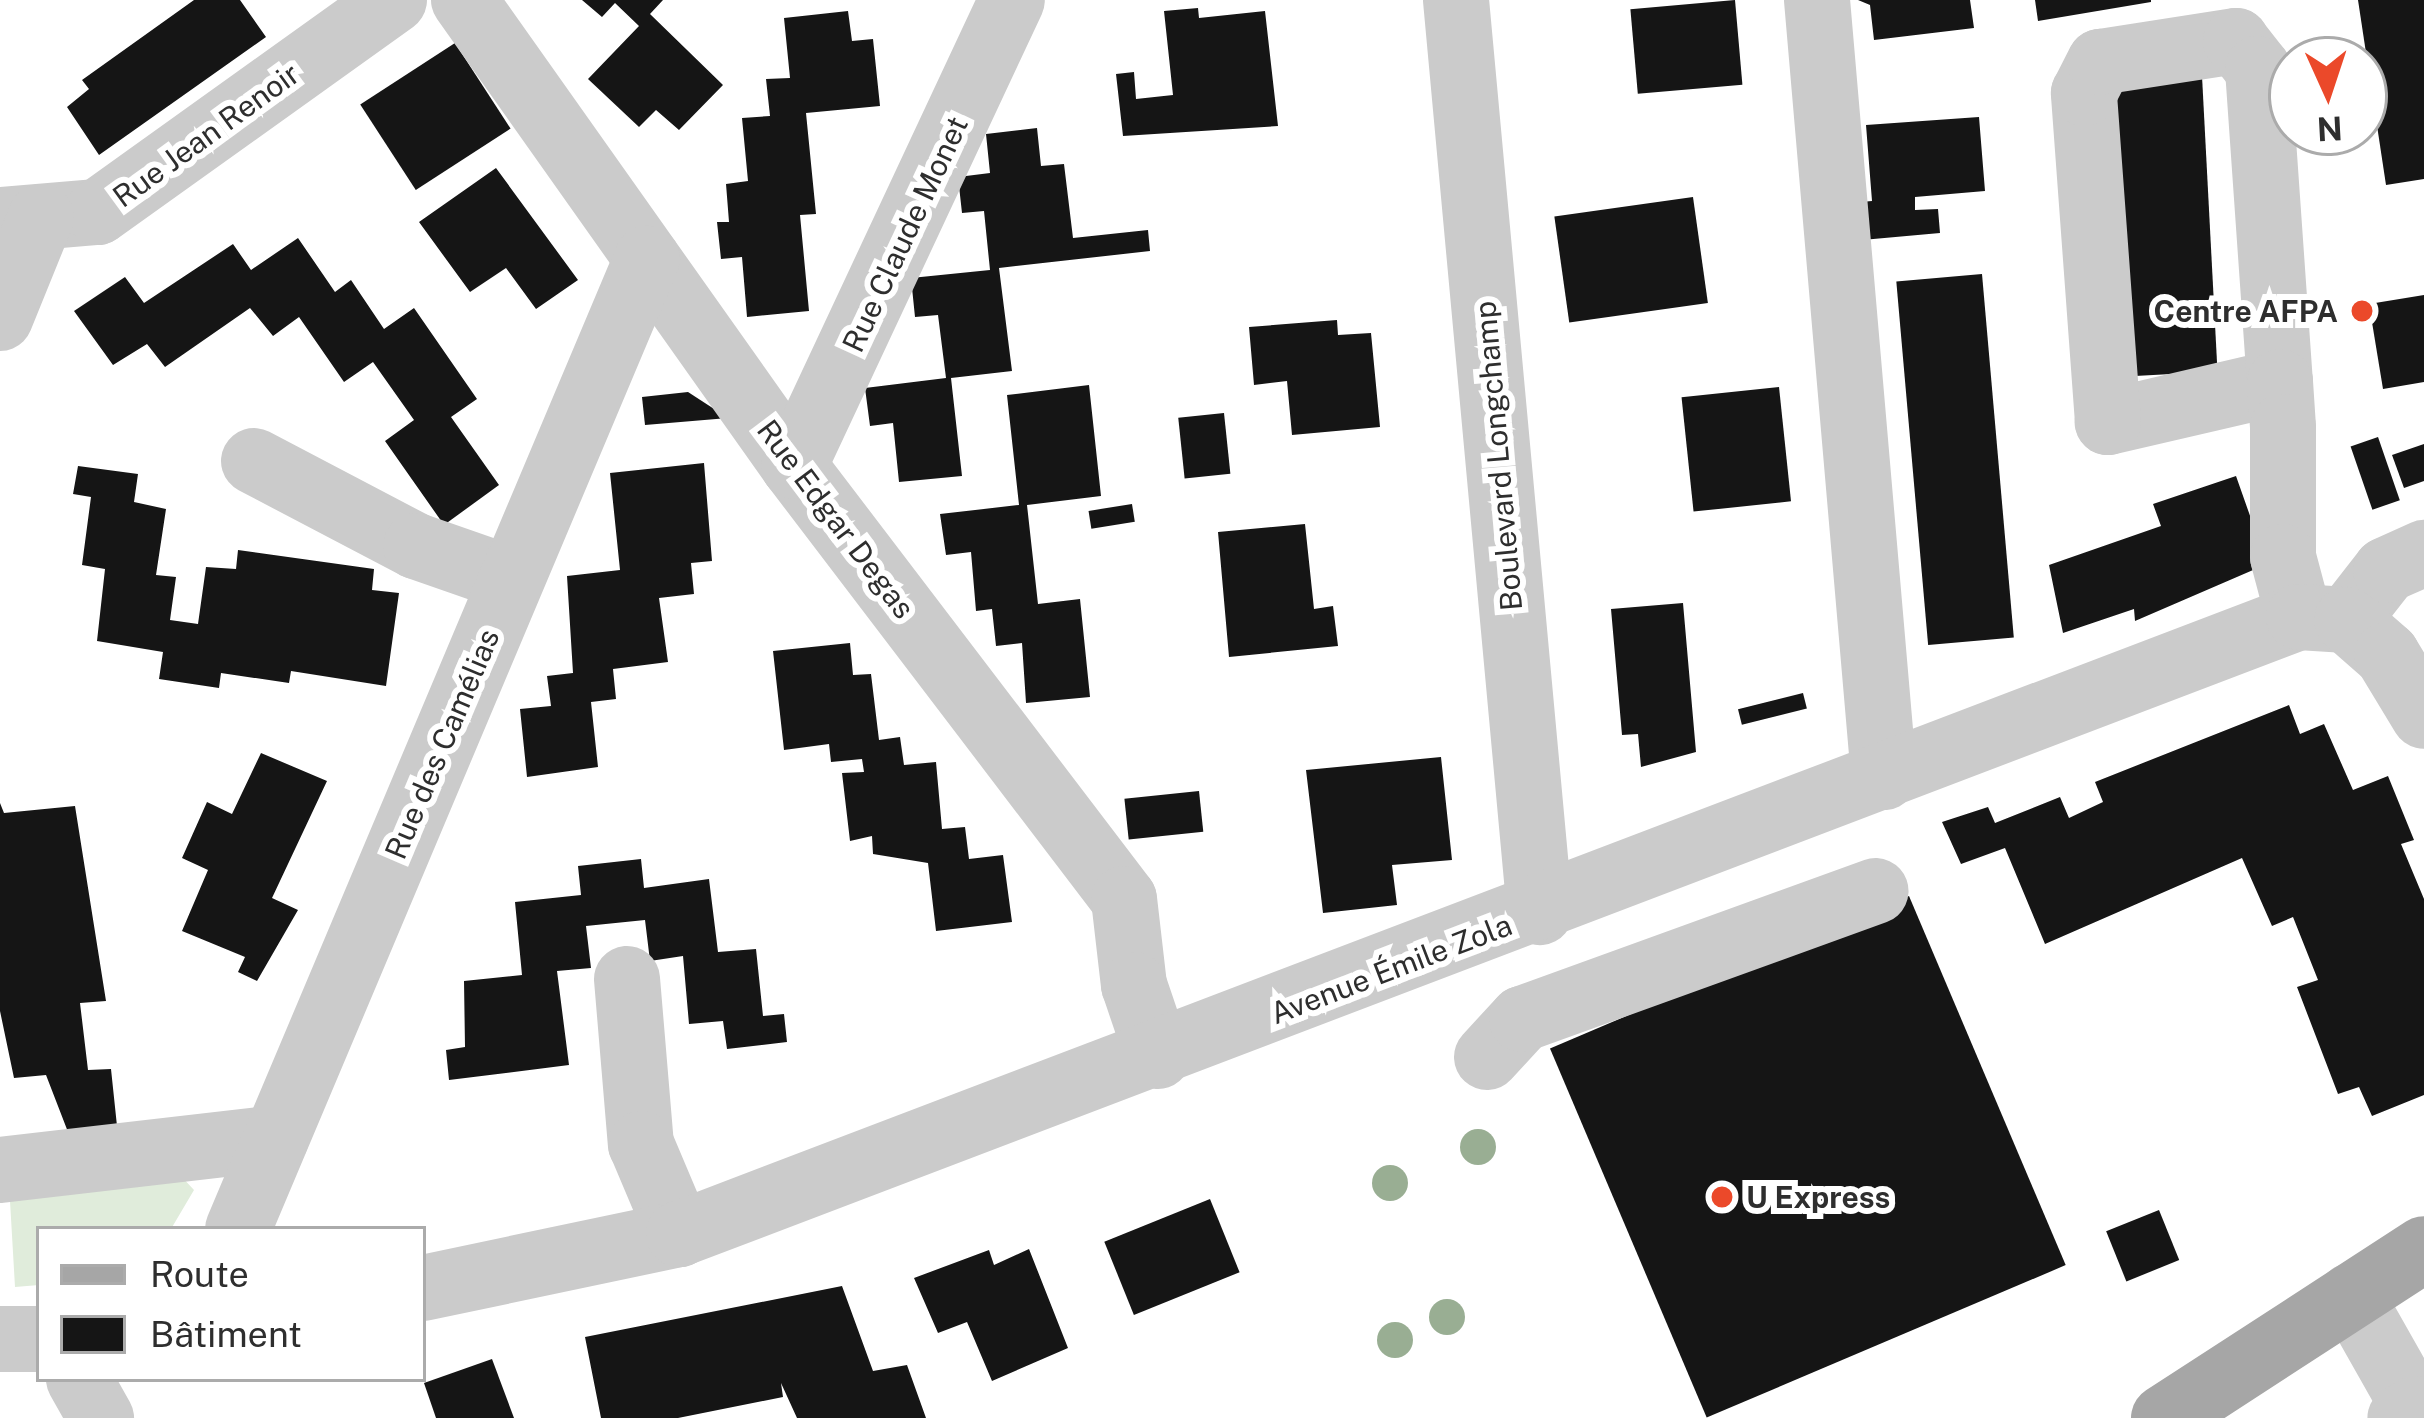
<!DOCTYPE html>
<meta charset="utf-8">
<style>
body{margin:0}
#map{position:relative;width:2424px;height:1418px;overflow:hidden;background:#fff;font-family:"Public Sans",sans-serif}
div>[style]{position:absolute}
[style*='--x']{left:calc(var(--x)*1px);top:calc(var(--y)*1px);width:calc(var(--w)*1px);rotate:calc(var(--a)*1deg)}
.green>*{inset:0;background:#e0ecdb}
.building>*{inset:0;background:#151515;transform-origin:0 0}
.minor>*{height:66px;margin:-33px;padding:0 33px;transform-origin:33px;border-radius:33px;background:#cbcbcb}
.major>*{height:66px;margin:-33px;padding:0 33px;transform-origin:33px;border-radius:33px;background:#a6a6a6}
.trees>*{width:36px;height:36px;margin:-18px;border-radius:50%;background:#99ae93}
.dots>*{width:33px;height:33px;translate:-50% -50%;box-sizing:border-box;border:6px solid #fff;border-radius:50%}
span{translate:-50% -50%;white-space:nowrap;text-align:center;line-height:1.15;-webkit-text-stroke:12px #fff;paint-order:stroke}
.street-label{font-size:30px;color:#2e2e2e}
.poi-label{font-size:30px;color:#2e2e2e;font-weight:700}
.right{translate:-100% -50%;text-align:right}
.left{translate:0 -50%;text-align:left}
.legend{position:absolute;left:36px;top:1226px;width:390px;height:156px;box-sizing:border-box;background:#fff;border:3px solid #ababab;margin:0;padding:15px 21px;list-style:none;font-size:36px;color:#2e2e2e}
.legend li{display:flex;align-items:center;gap:24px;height:60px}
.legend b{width:60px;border:3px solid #ababab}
.north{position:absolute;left:2268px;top:36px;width:120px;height:120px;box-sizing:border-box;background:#fff;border:3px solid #ababab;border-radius:50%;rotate:177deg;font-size:33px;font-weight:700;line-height:48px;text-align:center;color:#2e2e2e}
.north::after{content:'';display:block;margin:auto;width:42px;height:54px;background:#eb492a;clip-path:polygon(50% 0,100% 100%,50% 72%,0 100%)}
</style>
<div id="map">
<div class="green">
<i style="clip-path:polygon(180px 1175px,194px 1190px,171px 1229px,39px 1229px,39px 1285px,15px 1287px,10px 1201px)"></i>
</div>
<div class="building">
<i style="clip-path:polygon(194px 0,240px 0,266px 37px,99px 155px,67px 107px,89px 89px,82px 80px)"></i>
<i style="clip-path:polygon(582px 0,663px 0,650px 14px,723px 85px,679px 130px,656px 110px,639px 127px,588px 79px,639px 26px,615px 3px,602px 17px)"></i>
<i style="left:1735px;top:0;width:85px;height:105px;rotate:85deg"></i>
<i style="clip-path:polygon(1858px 0,1970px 0,1974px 28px,1874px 40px,1870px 5px)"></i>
<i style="clip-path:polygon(2035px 0,2151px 0,2151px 2px,2038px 21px)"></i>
<i style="clip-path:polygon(2358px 0,2424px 0,2424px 179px,2386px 185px)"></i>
<i style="clip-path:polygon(1198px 8px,1199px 18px,1265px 11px,1278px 126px,1123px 136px,1116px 74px,1134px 72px,1136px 99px,1173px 95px,1164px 11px)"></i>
<i style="clip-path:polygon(848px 11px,852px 41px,873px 39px,880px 106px,806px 113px,816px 214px,800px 215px,809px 311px,747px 317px,742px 257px,721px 259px,717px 222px,729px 222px,726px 184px,748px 181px,742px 118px,770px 116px,766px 79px,790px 78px,784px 18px)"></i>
<i style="left:455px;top:43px;width:102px;height:113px;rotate:57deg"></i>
<i style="left:2202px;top:76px;width:296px;height:92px;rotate:87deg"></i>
<i style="clip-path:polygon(1979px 117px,1985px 191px,1915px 197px,1915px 210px,1938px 209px,1940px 233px,1851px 241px,1849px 203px,1872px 201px,1866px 125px)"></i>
<i style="clip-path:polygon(1037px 128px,1041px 166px,1064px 164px,1073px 238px,1148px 230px,1150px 251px,999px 268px,1012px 371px,951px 378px,962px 476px,899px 482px,893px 423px,870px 426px,865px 388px,946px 378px,938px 315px,915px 317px,911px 278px,990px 270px,984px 211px,962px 213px,958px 177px,990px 173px,986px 134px)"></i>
<i style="clip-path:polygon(496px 168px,578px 280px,536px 309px,506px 268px,470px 292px,419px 222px)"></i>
<i style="left:1693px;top:197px;width:107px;height:140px;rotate:82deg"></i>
<i style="clip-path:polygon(298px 238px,335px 292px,351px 280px,384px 329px,414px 308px,477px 399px,451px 417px,499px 485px,444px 525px,385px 441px,414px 420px,373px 362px,344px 382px,299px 317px,273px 336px,250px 308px,165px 367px,147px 344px,113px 365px,74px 311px,125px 277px,144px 303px,233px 244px,251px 270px)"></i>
<i style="left:1982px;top:274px;width:365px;height:86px;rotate:85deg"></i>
<i style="clip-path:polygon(2424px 295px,2424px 382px,2383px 389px,2369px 304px)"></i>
<i style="clip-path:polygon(1337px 320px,1338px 335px,1371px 333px,1380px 427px,1292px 435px,1287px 381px,1254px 385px,1249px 327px)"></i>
<i style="clip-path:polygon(1089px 385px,1101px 496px,1027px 505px,1038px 604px,1080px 599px,1090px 697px,1026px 703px,1022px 643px,996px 646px,992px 609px,976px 611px,971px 552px,946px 555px,940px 514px,1019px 505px,1007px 395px)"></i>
<i style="left:1779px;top:387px;width:115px;height:98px;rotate:84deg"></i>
<i style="clip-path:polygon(688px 392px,728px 418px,645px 425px,642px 397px)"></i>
<i style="left:1224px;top:413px;width:61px;height:46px;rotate:84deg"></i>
<i style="left:2378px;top:437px;width:67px;height:29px;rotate:71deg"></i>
<i style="clip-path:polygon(2424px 444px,2424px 481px,2404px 488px,2392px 455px)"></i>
<i style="clip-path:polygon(704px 463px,712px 561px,691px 563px,694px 594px,659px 598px,668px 662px,613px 669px,616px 699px,591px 702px,598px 767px,527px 777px,520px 709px,551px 706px,547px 676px,573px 673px,567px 576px,620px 570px,610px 473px)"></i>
<i style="clip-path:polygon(78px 466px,138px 474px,134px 502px,166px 509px,156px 575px,176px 577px,170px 620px,198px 624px,206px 567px,236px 569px,238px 550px,374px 569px,372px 590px,399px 593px,386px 686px,291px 671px,289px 683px,221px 673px,219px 688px,159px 679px,163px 652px,97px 641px,105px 569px,82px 565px,91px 497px,73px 494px)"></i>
<i style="clip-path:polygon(2236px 476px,2267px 564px,2135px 621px,2134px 609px,2063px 633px,2049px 565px,2161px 526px,2153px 504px)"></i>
<i style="left:1132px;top:504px;width:18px;height:44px;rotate:81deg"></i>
<i style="clip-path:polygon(1305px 524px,1314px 609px,1333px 606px,1338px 646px,1229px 657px,1218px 532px)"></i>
<i style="clip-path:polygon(1683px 603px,1696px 752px,1641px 767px,1638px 734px,1622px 735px,1611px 609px)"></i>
<i style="clip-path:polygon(850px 643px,853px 675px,871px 674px,879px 740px,900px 737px,904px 765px,936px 762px,942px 829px,965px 827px,969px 859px,1003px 855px,1012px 922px,936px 931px,928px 863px,873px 854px,872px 836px,850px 841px,842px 773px,864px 772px,862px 759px,831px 762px,829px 744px,784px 750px,773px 651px)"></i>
<i style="left:1803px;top:693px;width:16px;height:67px;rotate:76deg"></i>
<i style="clip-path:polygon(2289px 705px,2300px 734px,2324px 724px,2353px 790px,2388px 776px,2414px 840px,2401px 844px,2424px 899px,2424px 1095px,2372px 1116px,2359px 1087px,2338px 1094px,2297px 987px,2318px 980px,2293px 917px,2272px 926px,2242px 858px,2045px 944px,2005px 848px,1961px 864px,1942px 822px,1988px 807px,1995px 823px,2060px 797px,2069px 818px,2103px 802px,2095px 782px)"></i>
<i style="clip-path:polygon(261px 753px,327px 781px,272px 898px,298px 910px,257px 981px,238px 972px,245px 957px,182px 931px,208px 870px,182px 858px,207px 802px,232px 814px)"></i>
<i style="clip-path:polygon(1441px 757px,1452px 860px,1392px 865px,1397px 905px,1323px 913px,1306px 770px)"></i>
<i style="left:1199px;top:791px;width:41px;height:75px;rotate:84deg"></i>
<i style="clip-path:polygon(0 803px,4px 813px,75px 806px,106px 1001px,80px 1003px,88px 1070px,111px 1069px,117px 1126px,68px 1132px,46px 1075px,14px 1078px,0 1011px)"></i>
<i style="clip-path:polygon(641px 859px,644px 888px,709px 879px,718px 952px,756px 949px,763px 1016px,784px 1014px,787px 1042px,727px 1049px,723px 1021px,689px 1024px,683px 956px,650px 961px,645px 920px,586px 926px,591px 968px,557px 971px,569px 1065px,449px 1080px,446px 1050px,465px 1047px,464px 981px,522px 975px,515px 902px,581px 895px,578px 866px)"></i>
<i style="left:1909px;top:896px;width:401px;height:390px;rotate:67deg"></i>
<i style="left:1210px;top:1199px;width:79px;height:114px;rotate:68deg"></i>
<i style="left:2159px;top:1210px;width:54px;height:57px;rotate:68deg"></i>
<i style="clip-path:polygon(1029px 1249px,1068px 1348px,992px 1381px,967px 1322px,938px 1333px,914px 1278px,989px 1250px,994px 1265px)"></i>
<i style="clip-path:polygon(842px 1286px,873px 1371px,907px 1365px,926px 1418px,797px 1418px,781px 1383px,783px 1397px,678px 1418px,601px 1418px,585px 1337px)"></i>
<i style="clip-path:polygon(492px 1359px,514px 1418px,436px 1418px,424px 1383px)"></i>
</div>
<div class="minor">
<i style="--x:464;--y:0;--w:571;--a:54.7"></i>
<i style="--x:794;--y:466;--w:544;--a:52.69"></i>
<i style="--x:1124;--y:899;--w:87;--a:83.4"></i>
<i style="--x:1134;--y:985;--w:75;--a:71.3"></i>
<i style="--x:1456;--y:0;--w:916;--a:84.74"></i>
<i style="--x:1817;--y:0;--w:780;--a:85.07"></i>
<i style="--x:0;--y:220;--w:98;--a:-4.7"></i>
<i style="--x:98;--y:212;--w:364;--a:-35.6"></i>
<i style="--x:0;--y:318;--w:109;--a:-67.9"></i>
<i style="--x:2280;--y:382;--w:177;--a:166.9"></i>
<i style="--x:2108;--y:422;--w:330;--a:-94.2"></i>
<i style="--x:2084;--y:93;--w:35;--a:-63"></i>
<i style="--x:2100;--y:62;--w:138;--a:-8.8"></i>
<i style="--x:2236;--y:41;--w:36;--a:52"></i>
<i style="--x:2258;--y:69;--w:314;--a:86"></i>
<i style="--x:2280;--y:382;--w:45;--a:86.2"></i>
<i style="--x:2283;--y:427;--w:130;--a:90"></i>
<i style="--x:2283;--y:557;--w:62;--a:75.1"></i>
<i style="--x:254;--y:461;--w:183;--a:27.7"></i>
<i style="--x:416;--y:546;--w:101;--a:19.2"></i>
<i style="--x:794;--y:466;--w:514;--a:-64.93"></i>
<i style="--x:2347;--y:620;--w:63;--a:-52"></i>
<i style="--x:2386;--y:570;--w:42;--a:-24.1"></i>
<i style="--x:627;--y:979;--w:166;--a:85.2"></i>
<i style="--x:641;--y:1144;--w:98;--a:67.1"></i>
<i style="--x:1487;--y:1057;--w:52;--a:-47.4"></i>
<i style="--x:1522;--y:1019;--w:376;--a:-19.9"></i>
<i style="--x:0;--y:1170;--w:278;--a:-6.6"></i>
<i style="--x:238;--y:1229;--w:1053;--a:-67.14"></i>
<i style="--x:423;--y:1288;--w:262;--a:-11.9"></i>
<i style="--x:679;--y:1234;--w:1734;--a:-20.85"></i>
<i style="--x:2299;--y:617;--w:48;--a:3.6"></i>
<i style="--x:2347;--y:620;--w:53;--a:41.2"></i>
<i style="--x:2387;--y:655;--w:71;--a:58.8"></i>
<i style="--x:2351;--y:1296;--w:130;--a:60.5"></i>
<i style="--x:2415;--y:1409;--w:17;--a:149"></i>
<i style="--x:0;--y:1339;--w:39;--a:0"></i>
<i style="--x:79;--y:1379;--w:45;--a:60.6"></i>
</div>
<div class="major">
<i style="--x:2164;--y:1418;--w:310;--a:-33"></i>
</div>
<div class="trees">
<i style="left:1478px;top:1147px"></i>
<i style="left:1390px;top:1183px"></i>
<i style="left:1447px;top:1317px"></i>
<i style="left:1395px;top:1340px"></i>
</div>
<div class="dots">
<i style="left:2362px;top:311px;background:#eb492a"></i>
<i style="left:1722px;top:1197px;background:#eb492a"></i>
</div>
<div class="street-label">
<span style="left:206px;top:135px;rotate:-36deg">Rue Jean Renoir</span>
<span style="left:905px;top:234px;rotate:-65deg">Rue Claude Monet</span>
<span style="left:1498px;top:456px;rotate:-95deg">Boulevard Longchamp</span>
<span style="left:836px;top:519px;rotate:53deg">Rue Edgar Degas</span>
<span style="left:442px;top:744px;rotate:-67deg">Rue des Camélias</span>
<span style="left:1391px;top:969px;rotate:-21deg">Avenue Émile Zola</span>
</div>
<div class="poi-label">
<span class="right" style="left:2338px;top:311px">Centre AFPA</span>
<span class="left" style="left:1746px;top:1197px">U Express</span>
</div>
<ul class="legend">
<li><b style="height:15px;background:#a6a6a6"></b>Route</li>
<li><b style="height:33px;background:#151515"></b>Bâtiment</li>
</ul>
<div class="north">N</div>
</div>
